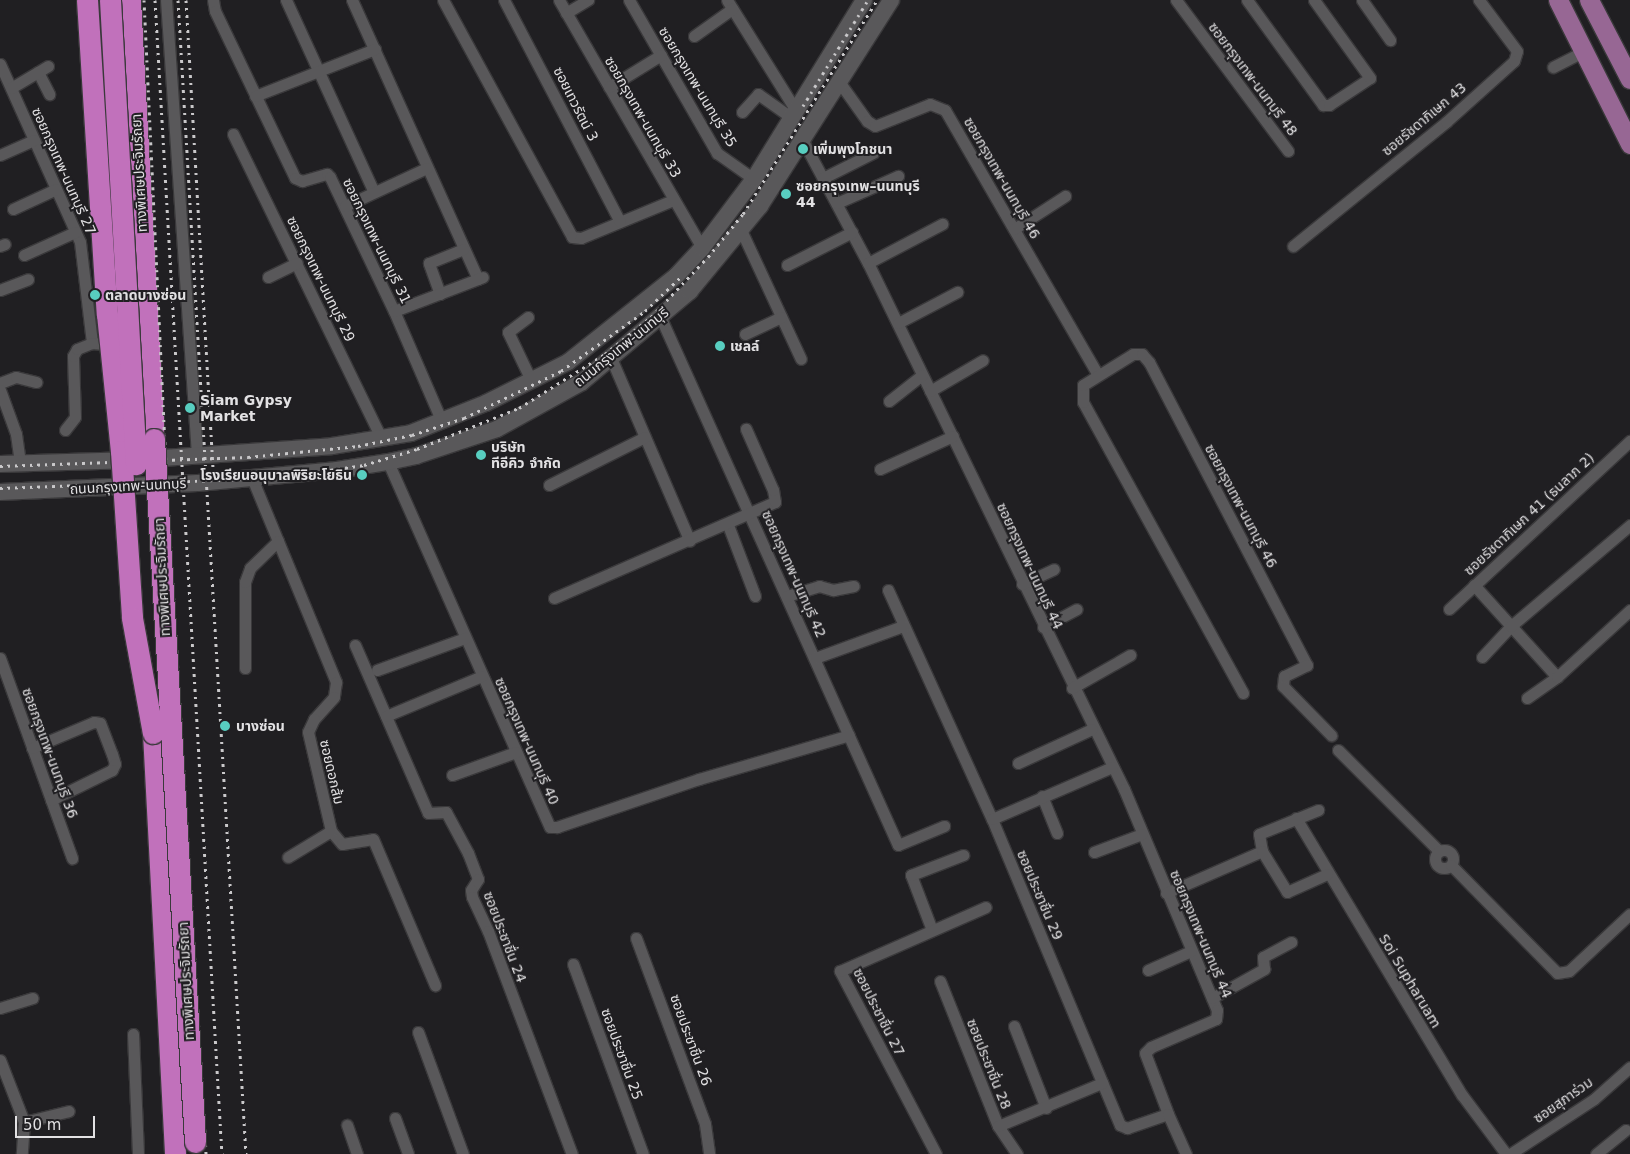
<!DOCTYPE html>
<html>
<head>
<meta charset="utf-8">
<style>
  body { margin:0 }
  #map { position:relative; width:1630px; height:1154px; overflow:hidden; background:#201f22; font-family:"DejaVu Sans","Noto Sans Thai",sans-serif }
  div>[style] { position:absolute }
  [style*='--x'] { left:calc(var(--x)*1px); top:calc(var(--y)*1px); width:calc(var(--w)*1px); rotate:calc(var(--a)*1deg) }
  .roads { filter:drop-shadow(1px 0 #3a393b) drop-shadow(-1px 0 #3a393b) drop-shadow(0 1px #3a393b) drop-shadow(0 -1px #3a393b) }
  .minor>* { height:11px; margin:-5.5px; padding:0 5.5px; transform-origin:5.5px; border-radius:5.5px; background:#59585a }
  .minor>.ring { margin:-5.5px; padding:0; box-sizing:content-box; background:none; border:11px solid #59585a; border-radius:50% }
  .secondary>* { height:16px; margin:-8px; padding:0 8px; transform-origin:8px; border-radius:8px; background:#59585a }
  .primary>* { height:19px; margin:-9.5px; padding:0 9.5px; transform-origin:9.5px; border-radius:9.5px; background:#976794 }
  .motorway>* { height:21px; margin:-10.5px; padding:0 10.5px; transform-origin:10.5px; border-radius:10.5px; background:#c171bb }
  .rail>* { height:3px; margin-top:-1.5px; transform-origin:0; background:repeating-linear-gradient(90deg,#c9c8ca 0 2.5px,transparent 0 7.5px) }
  .bridges { filter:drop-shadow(1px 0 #3a393b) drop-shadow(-1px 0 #3a393b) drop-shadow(0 1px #3a393b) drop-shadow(0 -1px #3a393b) }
  .motorway-bridge>* { height:21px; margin:-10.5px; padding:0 10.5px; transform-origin:10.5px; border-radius:10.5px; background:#c171bb }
  .dots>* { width:14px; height:14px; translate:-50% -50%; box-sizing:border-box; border:2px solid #201f22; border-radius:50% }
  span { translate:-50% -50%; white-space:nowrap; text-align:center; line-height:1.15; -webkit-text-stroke:4px #201f22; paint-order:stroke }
  .street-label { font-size:14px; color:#e2e1e3 }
  .poi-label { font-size:14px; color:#e2e1e3; font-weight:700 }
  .left { translate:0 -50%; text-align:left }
  .right { translate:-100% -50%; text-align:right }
  .scale { position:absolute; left:15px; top:1116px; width:80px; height:22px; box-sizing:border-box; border:2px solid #e2e1e3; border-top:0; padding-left:6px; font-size:15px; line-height:18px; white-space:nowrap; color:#e2e1e3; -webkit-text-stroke:4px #201f22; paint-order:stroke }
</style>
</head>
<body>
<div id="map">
  <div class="roads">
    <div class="minor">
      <div style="--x:166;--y:0;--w:457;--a:86.1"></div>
      <div style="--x:213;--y:0;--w:11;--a:80"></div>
      <div style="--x:215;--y:11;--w:185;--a:64.4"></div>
      <div style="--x:295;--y:178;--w:8;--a:23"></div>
      <div style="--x:302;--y:181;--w:26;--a:-16"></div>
      <div style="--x:327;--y:174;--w:4;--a:45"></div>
      <div style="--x:330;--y:177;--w:148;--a:64.5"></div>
      <div style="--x:394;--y:311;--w:121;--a:66.6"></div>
      <div style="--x:286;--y:0;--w:211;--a:65.4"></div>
      <div style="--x:352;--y:0;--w:306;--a:65.7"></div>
      <div style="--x:443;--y:0;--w:270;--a:61.4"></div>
      <div style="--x:572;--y:237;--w:9;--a:6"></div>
      <div style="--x:581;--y:238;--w:100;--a:-22.4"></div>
      <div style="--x:504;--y:0;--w:250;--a:62.4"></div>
      <div style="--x:559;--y:0;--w:286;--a:60"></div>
      <div style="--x:629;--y:0;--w:177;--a:60.1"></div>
      <div style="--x:717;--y:153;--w:45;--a:35.1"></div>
      <div style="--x:727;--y:0;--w:131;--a:58.1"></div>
      <div style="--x:1176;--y:0;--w:188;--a:53.4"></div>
      <div style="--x:1247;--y:0;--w:130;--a:54.1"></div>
      <div style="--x:1323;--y:105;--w:6;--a:0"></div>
      <div style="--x:1329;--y:105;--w:49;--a:-33.4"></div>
      <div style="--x:1370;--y:78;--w:96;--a:-125.7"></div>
      <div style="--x:1362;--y:0;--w:49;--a:55"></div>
      <div style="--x:566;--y:13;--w:26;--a:-31"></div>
      <div style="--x:694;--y:36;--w:47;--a:-35.4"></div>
      <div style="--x:0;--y:64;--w:195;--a:65.8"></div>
      <div style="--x:80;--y:242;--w:102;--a:83.2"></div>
      <div style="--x:92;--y:343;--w:23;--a:5"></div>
      <div style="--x:1553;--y:67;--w:29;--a:-27"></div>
      <div style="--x:38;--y:72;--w:25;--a:63"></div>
      <div style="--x:840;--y:83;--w:47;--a:54.6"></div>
      <div style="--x:867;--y:121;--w:9;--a:32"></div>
      <div style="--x:875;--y:126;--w:59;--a:-21.8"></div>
      <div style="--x:930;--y:104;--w:16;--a:22"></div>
      <div style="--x:945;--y:110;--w:306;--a:60"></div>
      <div style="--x:609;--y:87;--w:61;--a:-31.6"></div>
      <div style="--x:11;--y:88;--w:43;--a:-30.7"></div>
      <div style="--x:255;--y:96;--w:129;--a:-21.4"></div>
      <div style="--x:742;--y:112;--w:24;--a:-48"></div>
      <div style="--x:758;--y:94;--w:42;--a:35.2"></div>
      <div style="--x:233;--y:134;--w:338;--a:64"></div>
      <div style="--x:803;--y:141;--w:138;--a:62"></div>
      <div style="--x:868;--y:263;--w:585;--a:64.05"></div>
      <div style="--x:1124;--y:789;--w:240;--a:67.2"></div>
      <div style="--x:1217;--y:1010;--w:9;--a:96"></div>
      <div style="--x:1216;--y:1019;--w:71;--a:156.7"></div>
      <div style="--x:1151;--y:1047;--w:8;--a:135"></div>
      <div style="--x:1145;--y:1053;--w:65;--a:69.3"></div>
      <div style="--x:0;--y:155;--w:37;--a:-24"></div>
      <div style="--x:823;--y:178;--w:56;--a:-26.6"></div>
      <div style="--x:837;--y:203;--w:67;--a:-23.9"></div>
      <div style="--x:345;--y:206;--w:90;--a:-24.9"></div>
      <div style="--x:13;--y:209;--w:47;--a:-24.9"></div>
      <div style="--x:1014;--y:229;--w:61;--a:-32.9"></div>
      <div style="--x:741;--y:230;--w:142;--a:65.1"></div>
      <div style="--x:0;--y:246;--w:5;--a:-22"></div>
      <div style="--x:1293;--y:246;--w:197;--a:-39"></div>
      <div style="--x:1446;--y:122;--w:91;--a:-41.9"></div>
      <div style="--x:1514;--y:61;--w:10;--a:-73"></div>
      <div style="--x:1517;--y:51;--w:64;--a:-126.7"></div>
      <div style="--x:24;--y:255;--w:56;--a:-24.3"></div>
      <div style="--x:868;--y:263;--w:84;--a:-27.8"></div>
      <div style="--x:787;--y:265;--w:73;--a:-26.9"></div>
      <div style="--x:268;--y:277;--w:32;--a:-26"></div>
      <div style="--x:0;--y:290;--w:30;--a:-21"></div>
      <div style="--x:440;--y:294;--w:33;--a:-110"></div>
      <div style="--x:429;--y:263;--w:37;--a:-22"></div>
      <div style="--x:394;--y:311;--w:95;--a:-20.9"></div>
      <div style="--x:660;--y:316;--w:580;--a:65.78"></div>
      <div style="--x:898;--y:845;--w:50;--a:-22.4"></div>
      <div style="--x:528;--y:317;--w:25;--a:143"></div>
      <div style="--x:508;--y:332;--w:53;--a:64.4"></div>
      <div style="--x:898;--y:323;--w:67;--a:-27.7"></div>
      <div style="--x:745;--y:334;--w:40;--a:-25"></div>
      <div style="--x:611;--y:358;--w:199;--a:66.7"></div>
      <div style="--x:0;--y:383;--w:17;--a:-21"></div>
      <div style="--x:16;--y:377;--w:21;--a:14"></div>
      <div style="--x:0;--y:390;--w:47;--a:70"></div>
      <div style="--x:16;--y:434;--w:29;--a:82"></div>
      <div style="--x:930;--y:391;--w:61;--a:-30.3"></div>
      <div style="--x:889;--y:401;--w:42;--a:-38.2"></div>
      <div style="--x:65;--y:430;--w:16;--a:-52"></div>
      <div style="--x:75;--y:417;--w:61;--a:-91.9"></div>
      <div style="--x:73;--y:356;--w:8;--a:-60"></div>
      <div style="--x:77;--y:349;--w:16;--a:-22"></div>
      <div style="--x:388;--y:462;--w:399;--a:66.1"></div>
      <div style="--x:550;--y:827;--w:7;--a:0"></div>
      <div style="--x:557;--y:827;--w:150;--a:-18.7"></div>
      <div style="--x:699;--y:779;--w:156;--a:-16.3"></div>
      <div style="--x:880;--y:469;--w:80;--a:-24.3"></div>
      <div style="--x:252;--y:478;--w:221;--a:67.6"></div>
      <div style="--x:336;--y:682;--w:15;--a:98"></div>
      <div style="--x:334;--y:697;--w:30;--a:132"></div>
      <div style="--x:314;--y:719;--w:14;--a:115"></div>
      <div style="--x:308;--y:732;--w:102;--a:76.9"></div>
      <div style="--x:331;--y:831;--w:17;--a:50"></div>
      <div style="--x:342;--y:844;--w:31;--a:-9"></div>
      <div style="--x:373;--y:839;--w:159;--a:67"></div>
      <div style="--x:549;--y:485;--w:107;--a:-26.6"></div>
      <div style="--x:728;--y:525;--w:76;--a:69.2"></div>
      <div style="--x:1022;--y:584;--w:35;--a:-25"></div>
      <div style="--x:1474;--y:585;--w:124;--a:47.9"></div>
      <div style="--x:888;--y:590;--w:252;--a:65.6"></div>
      <div style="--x:992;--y:819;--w:332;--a:67.3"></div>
      <div style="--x:1120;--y:1125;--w:8;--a:23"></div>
      <div style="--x:1127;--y:1128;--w:43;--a:-18.9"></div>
      <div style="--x:1168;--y:1114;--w:44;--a:65.8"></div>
      <div style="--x:787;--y:596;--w:34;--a:-17"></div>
      <div style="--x:819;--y:586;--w:15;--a:16"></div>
      <div style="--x:833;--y:590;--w:21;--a:-11"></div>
      <div style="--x:554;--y:598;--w:241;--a:-23.5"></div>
      <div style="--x:775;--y:502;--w:12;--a:-99"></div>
      <div style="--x:773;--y:490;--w:67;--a:-113.9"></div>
      <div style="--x:1449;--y:609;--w:247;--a:-42.9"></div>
      <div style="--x:1043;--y:627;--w:38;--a:-28"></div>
      <div style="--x:355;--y:645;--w:183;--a:66.5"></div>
      <div style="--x:428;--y:813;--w:18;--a:-3"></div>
      <div style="--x:446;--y:812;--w:47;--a:61.8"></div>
      <div style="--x:468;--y:853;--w:28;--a:69"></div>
      <div style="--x:478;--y:879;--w:13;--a:122"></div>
      <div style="--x:471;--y:890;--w:7;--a:82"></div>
      <div style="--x:472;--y:897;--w:38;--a:65"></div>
      <div style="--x:488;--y:931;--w:238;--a:69.4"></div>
      <div style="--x:1482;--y:657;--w:42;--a:-46.9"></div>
      <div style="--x:1511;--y:626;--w:156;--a:-40.3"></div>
      <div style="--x:0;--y:658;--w:213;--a:70.2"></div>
      <div style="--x:815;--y:658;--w:94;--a:-20"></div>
      <div style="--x:245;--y:668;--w:86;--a:-90"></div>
      <div style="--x:245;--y:582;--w:15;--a:-70"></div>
      <div style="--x:250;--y:568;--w:39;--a:-44"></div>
      <div style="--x:377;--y:670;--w:94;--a:-20"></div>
      <div style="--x:1072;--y:688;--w:67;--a:-29.6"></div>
      <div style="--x:1243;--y:693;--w:332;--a:-118.8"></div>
      <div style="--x:1083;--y:402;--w:17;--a:-90"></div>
      <div style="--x:1083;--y:385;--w:59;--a:-31.8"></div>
      <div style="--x:1133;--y:354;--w:9;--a:0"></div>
      <div style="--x:1142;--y:354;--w:11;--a:49"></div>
      <div style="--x:1149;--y:362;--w:342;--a:62.5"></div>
      <div style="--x:1307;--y:665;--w:25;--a:154"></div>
      <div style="--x:1284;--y:676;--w:10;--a:96"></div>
      <div style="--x:1283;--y:686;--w:69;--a:45.6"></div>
      <div style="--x:1527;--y:698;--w:37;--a:-35"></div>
      <div style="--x:1557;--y:677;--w:99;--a:-42.5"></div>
      <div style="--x:386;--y:716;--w:104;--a:-22.6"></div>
      <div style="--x:32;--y:748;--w:67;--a:-22.8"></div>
      <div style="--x:94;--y:722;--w:6;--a:9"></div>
      <div style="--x:100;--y:723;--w:33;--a:69"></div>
      <div style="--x:112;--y:754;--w:10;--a:73"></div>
      <div style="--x:115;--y:764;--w:7;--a:117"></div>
      <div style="--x:112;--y:770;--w:68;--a:153.8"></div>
      <div style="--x:1338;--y:750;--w:143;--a:45"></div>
      <div style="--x:1018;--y:763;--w:81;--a:-24.7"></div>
      <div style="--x:452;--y:775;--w:68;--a:-19.8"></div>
      <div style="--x:1042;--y:796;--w:40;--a:68"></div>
      <div style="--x:1296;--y:818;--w:323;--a:59.1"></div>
      <div style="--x:1462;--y:1095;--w:74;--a:53.3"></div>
      <div style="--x:992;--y:819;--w:131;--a:-23.4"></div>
      <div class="ring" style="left:1435px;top:850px;width:7px;height:7px"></div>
      <div style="--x:1262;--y:851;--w:17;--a:-100"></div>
      <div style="--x:1259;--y:834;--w:64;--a:-22.1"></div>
      <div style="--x:1094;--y:852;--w:51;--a:-20.6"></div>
      <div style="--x:288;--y:857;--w:50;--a:-31.2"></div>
      <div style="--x:1451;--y:865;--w:151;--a:45.5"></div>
      <div style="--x:1557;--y:973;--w:12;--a:-9"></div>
      <div style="--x:1569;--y:971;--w:83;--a:-43.1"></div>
      <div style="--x:1166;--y:893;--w:105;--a:-23.6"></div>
      <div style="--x:1262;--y:851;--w:48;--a:58.6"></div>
      <div style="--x:1287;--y:892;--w:44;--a:-24.2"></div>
      <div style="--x:932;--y:930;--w:59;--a:-110.9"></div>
      <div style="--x:911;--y:875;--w:56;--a:-21"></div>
      <div style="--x:636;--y:938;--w:198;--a:69.6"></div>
      <div style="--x:705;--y:1124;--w:30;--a:82"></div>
      <div style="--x:573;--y:964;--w:202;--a:69.8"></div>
      <div style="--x:1148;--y:970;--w:47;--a:-23.8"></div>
      <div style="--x:940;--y:981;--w:156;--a:68.2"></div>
      <div style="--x:998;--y:1126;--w:34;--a:56"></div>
      <div style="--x:1212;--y:998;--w:60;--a:-29.1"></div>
      <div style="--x:1264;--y:969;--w:12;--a:-95"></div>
      <div style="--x:1263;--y:957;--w:32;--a:-28"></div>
      <div style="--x:0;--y:1008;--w:34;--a:-17"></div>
      <div style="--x:1014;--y:1026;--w:88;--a:68.7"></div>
      <div style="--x:418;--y:1032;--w:130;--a:69.8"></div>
      <div style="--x:133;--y:1034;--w:120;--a:87.6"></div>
      <div style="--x:0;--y:1060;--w:66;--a:68.8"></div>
      <div style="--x:24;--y:1122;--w:32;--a:94"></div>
      <div style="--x:395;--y:1118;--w:38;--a:70"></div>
      <div style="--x:24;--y:1122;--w:46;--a:-13.7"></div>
      <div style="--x:347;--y:1125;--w:31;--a:71"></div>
      <div style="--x:998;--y:1126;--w:113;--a:-22.5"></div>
      <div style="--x:936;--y:1154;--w:207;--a:-117.7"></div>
      <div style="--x:840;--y:971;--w:159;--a:-23.7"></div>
      <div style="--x:1510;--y:1154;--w:100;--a:-33.2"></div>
      <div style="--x:1594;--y:1099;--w:48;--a:-41.6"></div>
      <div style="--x:1596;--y:1154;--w:38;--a:-39"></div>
    </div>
    <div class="secondary">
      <div style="--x:0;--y:464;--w:134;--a:-1.7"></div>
      <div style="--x:134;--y:460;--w:198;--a:-4"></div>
      <div style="--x:332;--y:446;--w:80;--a:-9.3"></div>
      <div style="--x:411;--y:433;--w:81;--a:-21.8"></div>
      <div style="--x:486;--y:403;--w:92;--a:-26.6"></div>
      <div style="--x:568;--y:362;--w:138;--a:-38.5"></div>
      <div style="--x:676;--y:276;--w:38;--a:-47"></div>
      <div style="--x:702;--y:248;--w:86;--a:-53"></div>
      <div style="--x:754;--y:179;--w:210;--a:-58.4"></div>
      <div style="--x:0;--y:492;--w:198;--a:-2.6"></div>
      <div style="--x:198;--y:483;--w:140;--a:-5.3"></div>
      <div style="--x:337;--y:470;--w:52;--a:-8.9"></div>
      <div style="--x:388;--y:462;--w:29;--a:-12"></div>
      <div style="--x:416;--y:456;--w:85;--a:-18.4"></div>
      <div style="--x:497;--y:429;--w:97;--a:-28.9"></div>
      <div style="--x:582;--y:382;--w:141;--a:-40.1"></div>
      <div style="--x:690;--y:291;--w:110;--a:-50.5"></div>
      <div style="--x:760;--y:206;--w:244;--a:-57.5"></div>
    </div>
    <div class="primary">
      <div style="--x:1558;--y:0;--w:161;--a:63.4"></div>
      <div style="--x:1589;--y:0;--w:89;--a:62.6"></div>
    </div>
    <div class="motorway">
      <div style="--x:130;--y:0;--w:440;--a:86.9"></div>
      <div style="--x:153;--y:733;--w:422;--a:87"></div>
    </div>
  </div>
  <div class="rail">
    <div style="--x:144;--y:0;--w:486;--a:87.3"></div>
    <div style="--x:167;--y:485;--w:670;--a:86.66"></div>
    <div style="--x:155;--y:0;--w:1156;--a:86.68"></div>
    <div style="--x:178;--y:0;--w:1156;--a:86.63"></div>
    <div style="--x:186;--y:0;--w:481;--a:86.7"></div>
    <div style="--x:803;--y:106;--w:124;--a:-58.5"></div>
    <div style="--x:0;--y:466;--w:248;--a:-2.1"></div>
    <div style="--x:248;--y:457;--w:111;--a:-5.7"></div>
    <div style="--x:358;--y:446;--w:55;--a:-11.5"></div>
    <div style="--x:412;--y:435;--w:55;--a:-18.1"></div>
    <div style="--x:464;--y:418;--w:108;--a:-25.9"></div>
    <div style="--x:561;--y:371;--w:103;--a:-35.5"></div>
    <div style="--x:645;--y:311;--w:52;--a:-43.5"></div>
    <div style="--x:0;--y:488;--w:249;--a:-2.1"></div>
    <div style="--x:249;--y:479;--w:59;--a:-5.8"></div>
    <div style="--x:308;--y:473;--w:57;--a:-8.1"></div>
    <div style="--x:364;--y:465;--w:55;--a:-16.8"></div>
    <div style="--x:417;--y:449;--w:110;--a:-21.9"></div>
    <div style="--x:519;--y:408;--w:102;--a:-32.1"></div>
    <div style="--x:605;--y:354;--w:59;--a:-38.8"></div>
    <div style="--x:651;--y:317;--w:83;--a:-46.5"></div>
    <div style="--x:708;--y:257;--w:55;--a:-50.9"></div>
    <div style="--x:743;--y:214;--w:252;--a:-57.9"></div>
  </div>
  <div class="bridges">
    <div class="motorway-bridge">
      <div style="--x:87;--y:0;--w:315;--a:86.4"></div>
      <div style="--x:107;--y:314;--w:138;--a:84.2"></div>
      <div style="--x:121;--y:451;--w:167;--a:86.2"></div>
      <div style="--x:132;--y:618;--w:117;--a:79.7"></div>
      <div style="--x:110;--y:0;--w:465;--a:86.8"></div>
      <div style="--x:154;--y:439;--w:704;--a:86.66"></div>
    </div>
  </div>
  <div class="dots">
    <div style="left:803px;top:149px;background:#58cec0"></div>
    <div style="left:786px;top:194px;background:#58cec0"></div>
    <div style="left:95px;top:295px;background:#58cec0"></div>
    <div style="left:720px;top:346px;background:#58cec0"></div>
    <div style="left:190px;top:408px;background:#58cec0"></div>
    <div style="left:481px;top:455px;background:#58cec0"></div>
    <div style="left:362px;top:475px;background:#58cec0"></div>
    <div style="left:225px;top:726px;background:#58cec0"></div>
  </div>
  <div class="street-label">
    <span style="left:1253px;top:79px;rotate:53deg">ซอยกรุงเทพ-นนทบุรี 48</span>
    <span style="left:698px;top:87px;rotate:59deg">ซอยกรุงเทพ-นนทบุรี 35</span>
    <span style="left:576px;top:104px;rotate:63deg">ซอยเทวรัตน์ 3</span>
    <span style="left:643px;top:117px;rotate:60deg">ซอยกรุงเทพ-นนทบุรี 33</span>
    <span style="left:1424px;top:119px;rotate:-40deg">ซอยรัชดาภิเษก 43</span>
    <span style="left:64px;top:171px;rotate:66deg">ซอยกรุงเทพ-นนทบุรี 27</span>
    <span style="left:139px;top:173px;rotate:-93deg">ทางพิเศษประจิมรัถยา</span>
    <span style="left:1002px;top:178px;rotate:60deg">ซอยกรุงเทพ-นนทบุรี 46</span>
    <span style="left:377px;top:241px;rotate:64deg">ซอยกรุงเทพ-นนทบุรี 31</span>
    <span style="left:321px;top:279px;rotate:64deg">ซอยกรุงเทพ-นนทบุรี 29</span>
    <span style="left:621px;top:347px;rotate:-39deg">ถนนกรุงเทพ-นนทบุรี</span>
    <span style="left:128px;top:486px;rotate:-3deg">ถนนกรุงเทพ-นนทบุรี</span>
    <span style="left:1241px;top:506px;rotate:62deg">ซอยกรุงเทพ-นนทบุรี 46</span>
    <span style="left:1529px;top:514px;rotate:-43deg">ซอยรัชดาภิเษก 41 (ธนลาภ 2)</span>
    <span style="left:1030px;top:566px;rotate:65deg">ซอยกรุงเทพ-นนทบุรี 44</span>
    <span style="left:794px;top:574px;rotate:66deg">ซอยกรุงเทพ-นนทบุรี 42</span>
    <span style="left:162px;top:577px;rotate:-93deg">ทางพิเศษประจิมรัถยา</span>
    <span style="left:527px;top:741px;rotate:66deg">ซอยกรุงเทพ-นนทบุรี 40</span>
    <span style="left:50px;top:753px;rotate:70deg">ซอยกรุงเทพ-นนทบุรี 36</span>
    <span style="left:332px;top:772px;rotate:77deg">ซอยดอกส้ม</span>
    <span style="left:1040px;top:895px;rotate:67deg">ซอยประชาชื่น 29</span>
    <span style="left:1201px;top:934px;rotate:67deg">ซอยกรุงเทพ-นนทบุรี 44</span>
    <span style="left:505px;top:937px;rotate:69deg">ซอยประชาชื่น 24</span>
    <span style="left:186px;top:981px;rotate:-93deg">ทางพิเศษประจิมรัถยา</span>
    <span style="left:1410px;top:981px;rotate:59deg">Soi Supharuam</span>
    <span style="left:879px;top:1012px;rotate:63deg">ซอยประชาชื่น 27</span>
    <span style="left:691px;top:1040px;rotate:70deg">ซอยประชาชื่น 26</span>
    <span style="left:622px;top:1054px;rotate:70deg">ซอยประชาชื่น 25</span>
    <span style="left:989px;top:1064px;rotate:68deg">ซอยประชาชื่น 28</span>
    <span style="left:1563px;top:1100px;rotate:-35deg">ซอยสุภาร่วม</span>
  </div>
  <div class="poi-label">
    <span class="left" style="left:813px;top:149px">เพิ่มพุงโภชนา</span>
    <span class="left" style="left:796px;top:194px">ซอยกรุงเทพ–นนทบุรี<br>44</span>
    <span class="left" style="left:105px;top:295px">ตลาดบางซ่อน</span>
    <span class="left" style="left:730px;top:346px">เชลล์</span>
    <span class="left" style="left:200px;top:408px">Siam Gypsy<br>Market</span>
    <span class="left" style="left:491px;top:455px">บริษัท<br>ทีอีคิว จำกัด</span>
    <span class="right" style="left:352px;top:475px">โรงเรียนอนุบาลพิริยะโยธิน</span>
    <span class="left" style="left:236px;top:726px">บางซ่อน</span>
  </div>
  <div class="scale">50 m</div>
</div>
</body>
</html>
